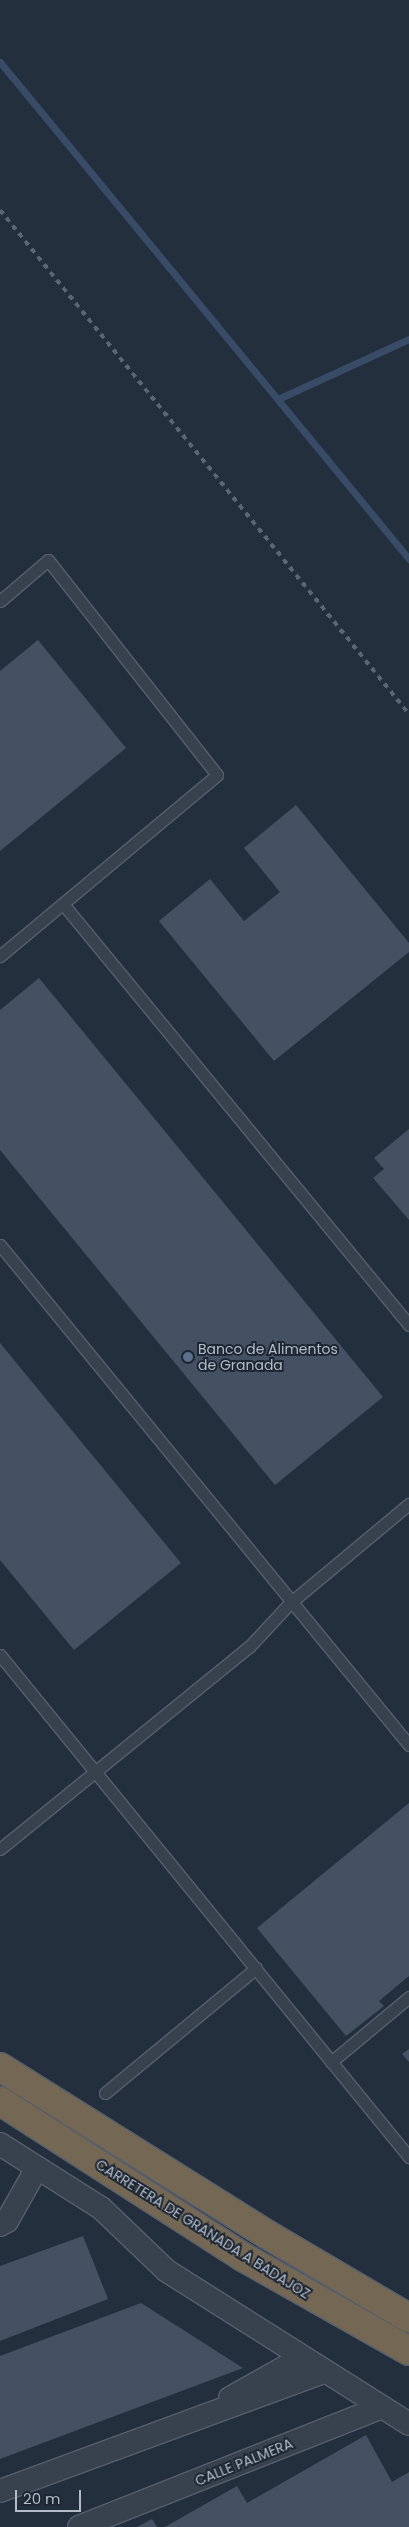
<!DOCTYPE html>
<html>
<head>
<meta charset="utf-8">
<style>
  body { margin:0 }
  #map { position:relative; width:409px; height:2527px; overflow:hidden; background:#242f3e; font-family:Poppins,sans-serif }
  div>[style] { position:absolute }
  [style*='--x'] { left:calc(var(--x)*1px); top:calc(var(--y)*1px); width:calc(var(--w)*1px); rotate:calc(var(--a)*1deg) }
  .stream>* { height:7px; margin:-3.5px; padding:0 3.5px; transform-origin:3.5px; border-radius:3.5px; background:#394c67 }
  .building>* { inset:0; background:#455162 }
  .roads { filter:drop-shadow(1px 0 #565f6c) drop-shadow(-1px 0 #565f6c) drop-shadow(0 1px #565f6c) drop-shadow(0 -1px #565f6c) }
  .lane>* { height:11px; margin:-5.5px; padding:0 5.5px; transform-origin:5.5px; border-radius:5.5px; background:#38414e }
  .street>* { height:22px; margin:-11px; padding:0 11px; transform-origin:11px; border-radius:11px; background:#38414e }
  .highway>* { height:28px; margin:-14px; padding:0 14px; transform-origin:14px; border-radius:14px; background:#746855 }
  .rail>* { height:4px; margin-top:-2px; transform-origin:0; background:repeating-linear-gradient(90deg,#5a6575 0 5px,transparent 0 10px) }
  .dots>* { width:14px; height:14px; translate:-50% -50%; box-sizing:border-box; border:2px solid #1d2633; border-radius:50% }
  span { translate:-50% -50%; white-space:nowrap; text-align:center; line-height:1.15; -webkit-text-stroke:4px #1d2633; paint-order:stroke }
  .poi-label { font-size:14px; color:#b4bcc9 }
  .left { translate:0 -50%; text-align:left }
  .street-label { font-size:14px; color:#b4bcc9 }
  .scale { position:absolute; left:15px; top:2490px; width:66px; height:22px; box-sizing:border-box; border:2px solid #b4bcc9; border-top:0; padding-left:6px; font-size:15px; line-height:18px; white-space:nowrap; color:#b4bcc9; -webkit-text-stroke:4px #1d2633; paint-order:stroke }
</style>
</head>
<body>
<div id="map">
  <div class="stream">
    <div style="--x:0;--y:62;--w:644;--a:50.55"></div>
    <div style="--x:278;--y:399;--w:144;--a:-24.6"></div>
  </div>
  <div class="building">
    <div style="clip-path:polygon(38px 640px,126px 748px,0 851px,0 671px)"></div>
    <div style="clip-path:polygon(296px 805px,409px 943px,409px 952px,274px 1061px,159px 921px,210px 879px,244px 921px,280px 892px,244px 848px)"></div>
    <div style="clip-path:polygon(39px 978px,383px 1397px,275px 1485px,0 1150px,0 1010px)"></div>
    <div style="clip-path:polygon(409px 1129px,409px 1220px,373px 1178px,384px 1169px,374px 1158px)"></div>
    <div style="clip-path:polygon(0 1343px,181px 1563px,74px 1650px,0 1560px)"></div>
    <div style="clip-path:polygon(409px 1803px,409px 1976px,379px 2001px,384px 2006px,346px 2036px,257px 1928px)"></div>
    <div style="clip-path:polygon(409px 2049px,409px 2062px,402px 2054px)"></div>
    <div style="clip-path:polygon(83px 2236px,108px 2299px,0 2341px,0 2266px)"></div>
    <div style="clip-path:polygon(141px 2303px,243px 2368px,0 2459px,0 2356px)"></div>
    <div style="clip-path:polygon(366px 2435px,392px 2482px,409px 2472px,409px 2527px,165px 2527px,237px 2486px,247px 2503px)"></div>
    <div style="clip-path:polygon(152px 2519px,157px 2527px,137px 2527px)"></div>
  </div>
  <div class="roads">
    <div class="lane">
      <div style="--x:0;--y:601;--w:63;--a:-40.5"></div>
      <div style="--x:48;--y:560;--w:273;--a:51.8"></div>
      <div style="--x:217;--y:775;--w:283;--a:140.2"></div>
      <div style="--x:63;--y:904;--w:545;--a:50.58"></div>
      <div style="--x:0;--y:1245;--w:646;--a:50.72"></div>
      <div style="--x:0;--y:1655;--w:648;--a:50.83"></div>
      <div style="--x:0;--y:1849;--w:321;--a:-39.1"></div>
      <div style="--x:249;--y:1647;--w:60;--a:-47"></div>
      <div style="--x:290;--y:1603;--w:155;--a:-39.8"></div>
      <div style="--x:331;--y:2062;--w:102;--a:-39.8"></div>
      <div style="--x:105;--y:2093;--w:196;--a:-39.6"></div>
    </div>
    <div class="street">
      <div style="--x:0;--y:2144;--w:120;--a:32.4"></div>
      <div style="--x:101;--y:2208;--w:91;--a:43.7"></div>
      <div style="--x:167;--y:2271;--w:286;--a:32.3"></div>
      <div style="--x:0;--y:2225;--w:8;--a:-30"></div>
      <div style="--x:7;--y:2221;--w:61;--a:-60.5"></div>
      <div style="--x:230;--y:2398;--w:81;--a:-29.4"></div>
      <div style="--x:0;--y:2491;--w:345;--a:-20.2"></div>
      <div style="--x:79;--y:2527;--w:326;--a:-21.6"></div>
    </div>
    <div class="highway">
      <div style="--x:0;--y:2067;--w:316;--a:32.1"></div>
      <div style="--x:268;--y:2235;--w:164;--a:30.5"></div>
      <div style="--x:0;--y:2101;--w:289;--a:32.7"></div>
      <div style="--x:243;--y:2257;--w:191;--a:29.5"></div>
    </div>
  </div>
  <div class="rail">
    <div style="--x:0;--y:210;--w:649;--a:50.94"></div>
  </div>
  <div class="dots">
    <div style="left:188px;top:1357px;background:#5c6f8a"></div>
  </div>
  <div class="poi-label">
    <span class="left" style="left:198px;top:1357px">Banco de Alimentos<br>de Granada</span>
  </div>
  <div class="street-label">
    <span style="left:203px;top:2229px;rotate:32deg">CARRETERA DE GRANADA A BADAJOZ</span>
    <span style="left:244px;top:2462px;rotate:-22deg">CALLE PALMERA</span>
  </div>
  <div class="scale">20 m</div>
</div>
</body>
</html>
